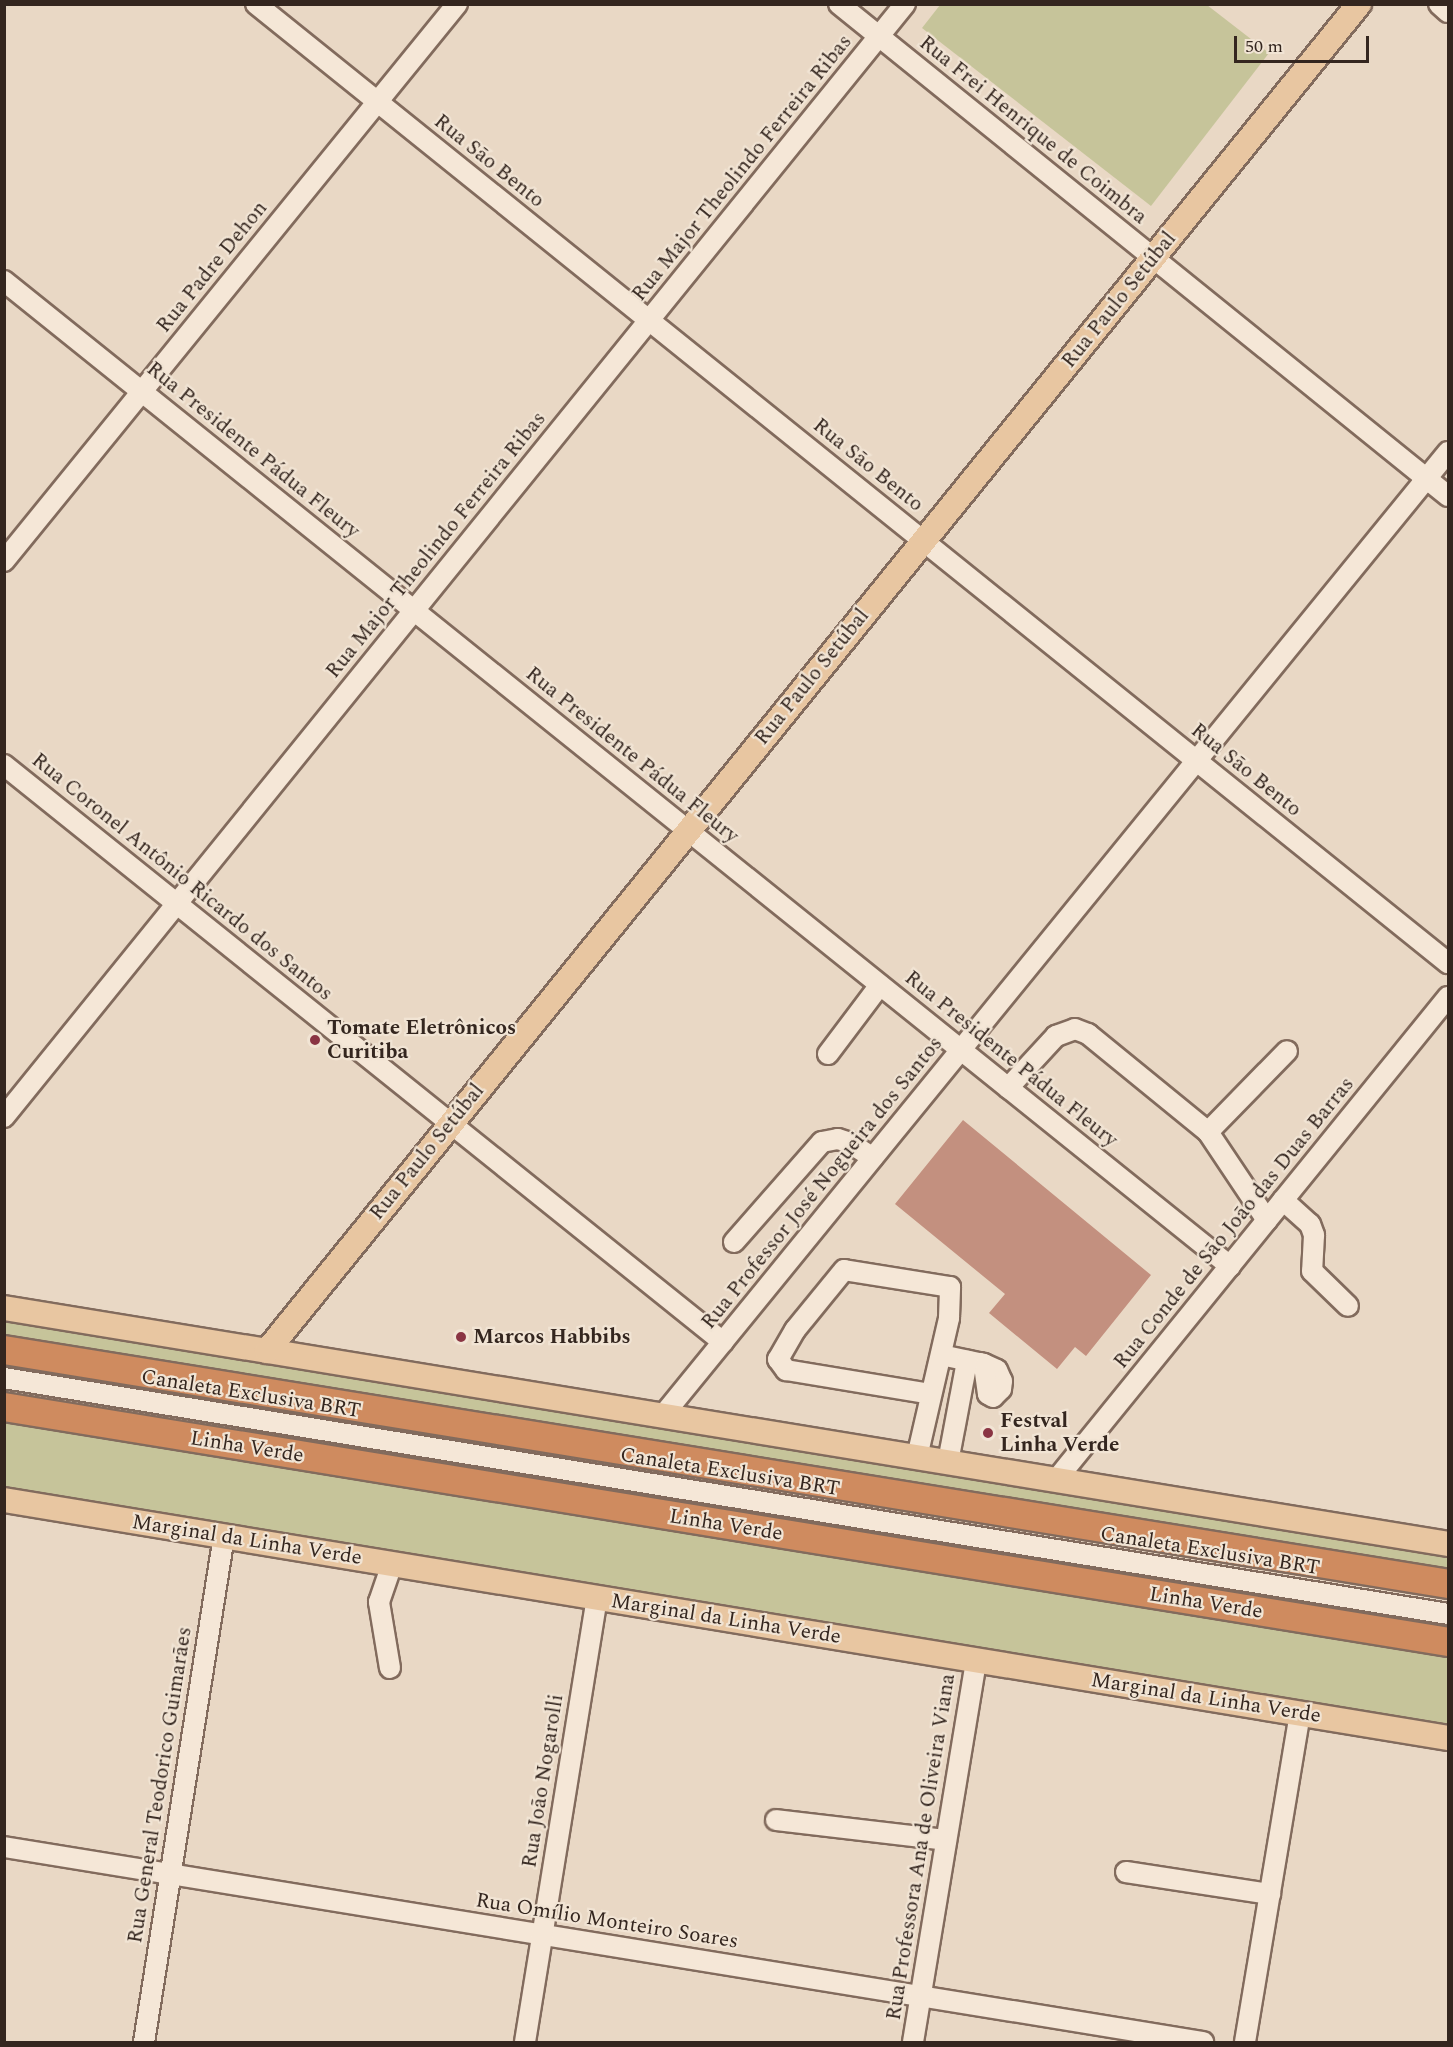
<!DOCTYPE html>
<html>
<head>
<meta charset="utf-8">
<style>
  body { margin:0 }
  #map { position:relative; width:1453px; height:2047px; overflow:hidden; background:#e9d8c5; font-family:Spectral,serif }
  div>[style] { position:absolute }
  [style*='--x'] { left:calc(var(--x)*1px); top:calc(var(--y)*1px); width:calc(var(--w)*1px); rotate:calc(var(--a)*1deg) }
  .green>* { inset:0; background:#c6c49a }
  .building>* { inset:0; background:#c3907f }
  .roads { filter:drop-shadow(2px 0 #826b5d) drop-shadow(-2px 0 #826b5d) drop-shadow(0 2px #826b5d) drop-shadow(0 -2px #826b5d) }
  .minor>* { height:20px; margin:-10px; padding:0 10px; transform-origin:10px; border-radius:10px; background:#f5e7d7 }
  .major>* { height:24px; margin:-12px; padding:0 12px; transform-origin:12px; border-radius:12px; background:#e8c6a1 }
  .highway>* { height:28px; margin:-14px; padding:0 14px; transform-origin:14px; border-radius:14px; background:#cf8b5f }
  .dots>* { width:16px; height:16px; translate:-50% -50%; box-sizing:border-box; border:3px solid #f1e4d4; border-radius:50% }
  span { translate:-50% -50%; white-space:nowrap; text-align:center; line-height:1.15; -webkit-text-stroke:4.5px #f1e4d4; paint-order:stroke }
  .street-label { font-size:21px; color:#34261f }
  .poi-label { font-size:21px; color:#34261f; font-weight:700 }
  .left { translate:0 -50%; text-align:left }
  .frame { position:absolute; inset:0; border:6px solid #34261f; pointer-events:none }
  .scale { position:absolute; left:1234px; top:36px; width:135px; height:27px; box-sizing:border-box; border:3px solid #34261f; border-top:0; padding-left:8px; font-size:18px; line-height:21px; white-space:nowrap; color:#34261f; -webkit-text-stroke:4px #f1e4d4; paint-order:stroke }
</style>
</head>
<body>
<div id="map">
  <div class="green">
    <div style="clip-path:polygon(940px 5px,1207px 5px,1269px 53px,1151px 206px,922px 28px)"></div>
    <div style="clip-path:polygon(4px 1317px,1448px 1552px,1448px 1570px,5px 1334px)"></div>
    <div style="clip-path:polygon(4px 1421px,1448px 1657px,1448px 1727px,5px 1496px)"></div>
  </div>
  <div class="building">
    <div style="clip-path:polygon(963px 1120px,1151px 1275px,1086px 1356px,1075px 1347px,1057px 1369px,989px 1313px,1005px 1294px,895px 1204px)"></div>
  </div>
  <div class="roads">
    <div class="minor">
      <div style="--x:256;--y:4;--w:1530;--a:38.82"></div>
      <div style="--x:839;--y:4;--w:783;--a:38.93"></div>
      <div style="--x:1439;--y:4;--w:12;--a:42"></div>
      <div style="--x:4;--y:281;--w:1573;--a:38.78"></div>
      <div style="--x:4;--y:561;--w:718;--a:-50.88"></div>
      <div style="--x:4;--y:765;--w:922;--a:38.75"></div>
      <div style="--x:828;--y:1054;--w:86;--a:-53"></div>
      <div style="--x:1008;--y:1088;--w:71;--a:-47.3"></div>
      <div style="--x:1056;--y:1036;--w:20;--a:-20"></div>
      <div style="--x:1075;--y:1029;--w:14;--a:21"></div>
      <div style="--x:1088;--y:1034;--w:155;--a:39.2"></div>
      <div style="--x:1208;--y:1132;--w:106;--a:56.2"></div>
      <div style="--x:4;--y:1117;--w:1432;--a:-51.01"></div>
      <div style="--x:1208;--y:1132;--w:113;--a:-45.7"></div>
      <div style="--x:1283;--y:1200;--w:36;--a:42"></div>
      <div style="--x:1310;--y:1224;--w:12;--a:70"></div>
      <div style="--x:1314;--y:1235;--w:36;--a:93"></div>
      <div style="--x:1312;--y:1271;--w:50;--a:44.2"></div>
      <div style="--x:734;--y:1242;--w:133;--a:-48.7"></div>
      <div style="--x:822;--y:1142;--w:16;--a:-11"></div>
      <div style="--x:838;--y:1139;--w:13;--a:18"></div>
      <div style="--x:850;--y:1143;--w:27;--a:33"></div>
      <div style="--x:941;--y:1355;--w:40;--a:12"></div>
      <div style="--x:980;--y:1363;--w:4;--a:14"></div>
      <div style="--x:984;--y:1364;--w:14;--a:25"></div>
      <div style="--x:997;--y:1370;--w:12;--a:66"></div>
      <div style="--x:1002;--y:1381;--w:8;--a:97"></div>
      <div style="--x:1001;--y:1389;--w:11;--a:135"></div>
      <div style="--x:993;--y:1397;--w:6;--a:-149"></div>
      <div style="--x:988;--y:1394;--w:30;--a:-98"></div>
      <div style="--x:4;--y:1378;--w:1463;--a:9.28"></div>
      <div style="--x:664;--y:1414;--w:1241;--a:-50.82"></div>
      <div style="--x:917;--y:1457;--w:143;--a:-77"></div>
      <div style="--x:949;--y:1318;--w:31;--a:-88"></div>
      <div style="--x:950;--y:1287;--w:107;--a:-170.9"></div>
      <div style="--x:844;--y:1270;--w:77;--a:129.2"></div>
      <div style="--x:795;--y:1330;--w:34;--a:120"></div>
      <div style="--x:778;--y:1359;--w:14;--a:54"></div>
      <div style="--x:786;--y:1370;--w:147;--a:9.4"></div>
      <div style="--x:948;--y:1462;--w:103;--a:-79.3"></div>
      <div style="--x:1056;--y:1480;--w:622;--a:-50.94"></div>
      <div style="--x:390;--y:1668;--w:67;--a:-99.5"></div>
      <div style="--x:379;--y:1602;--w:40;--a:-71.1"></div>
      <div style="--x:776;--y:1820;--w:171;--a:6.7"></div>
      <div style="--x:4;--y:1847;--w:1215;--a:9.24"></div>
      <div style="--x:1126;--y:1872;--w:146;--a:8.7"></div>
      <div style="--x:144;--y:2042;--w:512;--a:-81.02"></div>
      <div style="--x:525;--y:2042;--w:451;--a:-80.8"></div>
      <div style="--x:913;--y:2042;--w:387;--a:-80.6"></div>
      <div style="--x:1245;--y:2042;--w:334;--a:-80.5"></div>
    </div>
    <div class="major">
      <div style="--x:4;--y:1308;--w:1463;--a:9.28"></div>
      <div style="--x:267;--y:1351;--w:1734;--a:-50.97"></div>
      <div style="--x:4;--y:1500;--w:1463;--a:9.36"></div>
    </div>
    <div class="highway">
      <div style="--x:4;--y:1350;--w:1463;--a:9.2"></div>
      <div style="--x:4;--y:1407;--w:1463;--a:9.24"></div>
    </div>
  </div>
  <div class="dots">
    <div style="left:315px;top:1040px;background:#8a3443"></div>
    <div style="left:461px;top:1337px;background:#8a3443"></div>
    <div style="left:988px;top:1433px;background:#8a3443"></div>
  </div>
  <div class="street-label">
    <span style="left:1033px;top:130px;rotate:39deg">Rua Frei Henrique de Coimbra</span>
    <span style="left:489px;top:161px;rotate:39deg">Rua São Bento</span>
    <span style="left:742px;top:168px;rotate:-51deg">Rua Major Theolindo Ferreira Ribas</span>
    <span style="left:212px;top:267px;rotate:-51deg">Rua Padre Dehon</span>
    <span style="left:1119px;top:300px;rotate:-51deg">Rua Paulo Setúbal</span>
    <span style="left:253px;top:450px;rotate:39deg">Rua Presidente Pádua Fleury</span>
    <span style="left:868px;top:465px;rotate:39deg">Rua São Bento</span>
    <span style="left:436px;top:545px;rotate:-51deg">Rua Major Theolindo Ferreira Ribas</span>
    <span style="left:812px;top:677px;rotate:-51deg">Rua Paulo Setúbal</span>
    <span style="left:632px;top:755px;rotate:39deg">Rua Presidente Pádua Fleury</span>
    <span style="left:1246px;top:770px;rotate:39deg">Rua São Bento</span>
    <span style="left:182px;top:877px;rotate:39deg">Rua Coronel Antônio Ricardo dos Santos</span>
    <span style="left:1011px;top:1059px;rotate:39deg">Rua Presidente Pádua Fleury</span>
    <span style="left:427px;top:1152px;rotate:-51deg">Rua Paulo Setúbal</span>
    <span style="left:822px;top:1183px;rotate:-51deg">Rua Professor José Nogueira dos Santos</span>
    <span style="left:1234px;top:1223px;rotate:-51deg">Rua Conde de São João das Duas Barras</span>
    <span style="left:251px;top:1394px;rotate:9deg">Canaleta Exclusiva BRT</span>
    <span style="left:247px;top:1447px;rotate:9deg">Linha Verde</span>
    <span style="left:730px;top:1472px;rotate:9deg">Canaleta Exclusiva BRT</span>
    <span style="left:726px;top:1525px;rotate:9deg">Linha Verde</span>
    <span style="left:247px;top:1540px;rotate:9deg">Marginal da Linha Verde</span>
    <span style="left:1210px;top:1551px;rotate:9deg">Canaleta Exclusiva BRT</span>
    <span style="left:1206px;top:1603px;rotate:9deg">Linha Verde</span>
    <span style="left:726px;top:1619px;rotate:9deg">Marginal da Linha Verde</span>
    <span style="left:1206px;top:1698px;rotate:9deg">Marginal da Linha Verde</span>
    <span style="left:543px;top:1781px;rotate:-81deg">Rua João Nogarolli</span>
    <span style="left:160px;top:1785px;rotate:-81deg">Rua General Teodorico Guimarães</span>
    <span style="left:921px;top:1847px;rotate:-81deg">Rua Professora Ana de Oliveira Viana</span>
    <span style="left:607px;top:1921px;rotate:9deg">Rua Omílio Monteiro Soares</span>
  </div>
  <div class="poi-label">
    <span class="left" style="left:327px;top:1040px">Tomate Eletrônicos<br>Curitiba</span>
    <span class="left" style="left:473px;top:1337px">Marcos Habbibs</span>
    <span class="left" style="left:1000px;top:1433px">Festval<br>Linha Verde</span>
  </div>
  <div class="frame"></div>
  <div class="scale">50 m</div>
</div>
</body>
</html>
